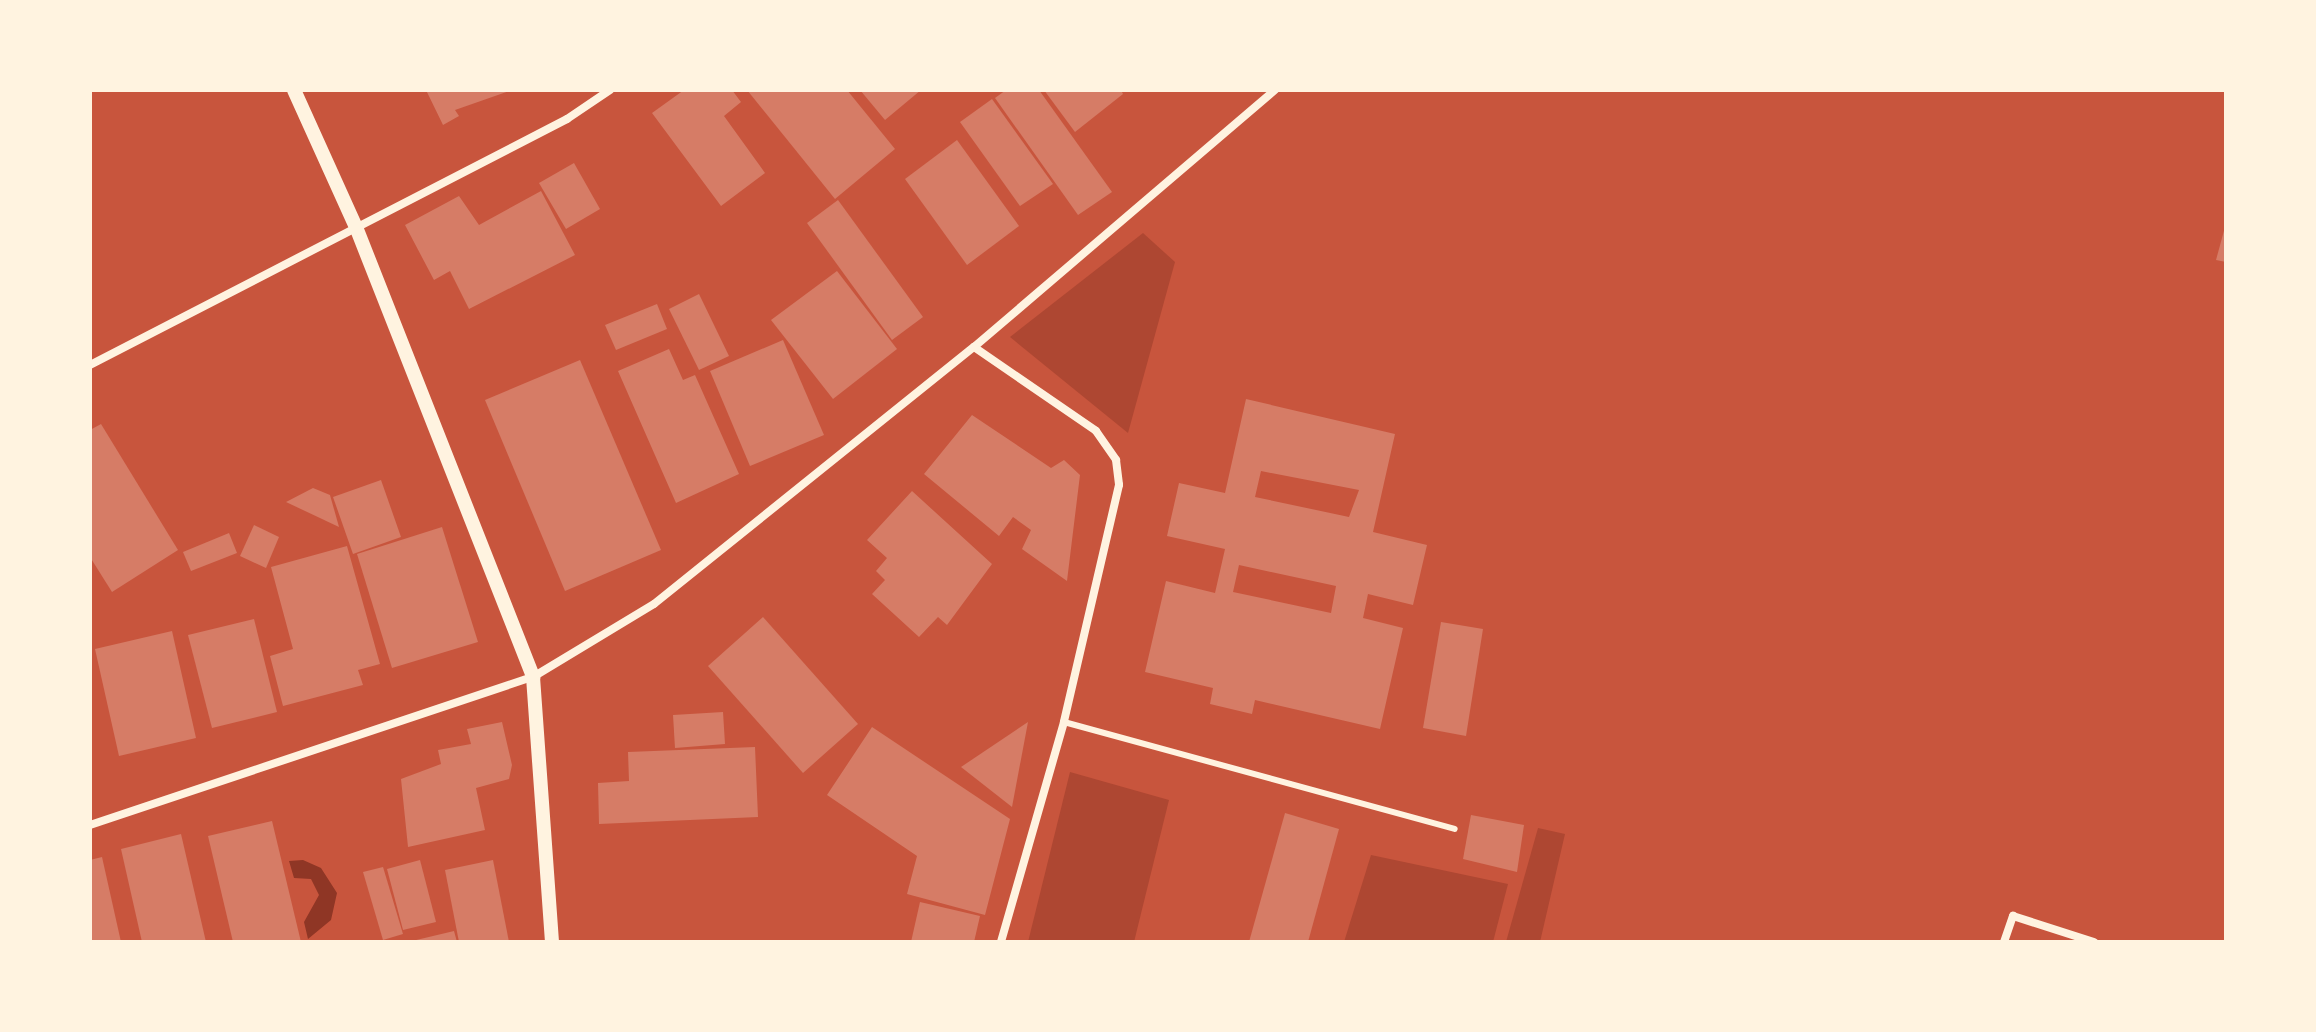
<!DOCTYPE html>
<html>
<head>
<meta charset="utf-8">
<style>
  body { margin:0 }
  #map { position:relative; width:2316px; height:1032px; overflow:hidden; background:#c8553d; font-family:Lato,sans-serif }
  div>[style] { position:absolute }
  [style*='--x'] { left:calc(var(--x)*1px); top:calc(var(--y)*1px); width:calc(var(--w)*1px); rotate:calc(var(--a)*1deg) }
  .green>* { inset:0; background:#ae4732 }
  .water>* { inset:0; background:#8f3625 }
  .building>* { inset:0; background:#d67c66 }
  .service>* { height:6px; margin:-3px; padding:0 3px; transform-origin:3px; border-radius:3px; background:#fff3e0 }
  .minor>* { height:8px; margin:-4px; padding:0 4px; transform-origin:4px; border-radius:4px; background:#fff3e0 }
  .tertiary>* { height:14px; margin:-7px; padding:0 7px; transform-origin:7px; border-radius:7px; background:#fff3e0 }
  span { translate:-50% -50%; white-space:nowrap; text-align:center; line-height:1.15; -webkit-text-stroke:7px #fff3e0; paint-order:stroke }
  .frame { position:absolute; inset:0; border:92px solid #fff3e0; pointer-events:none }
</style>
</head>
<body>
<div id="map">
  <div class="green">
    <div style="clip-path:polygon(1143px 233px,1175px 262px,1128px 433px,1010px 337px)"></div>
    <div style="clip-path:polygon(1070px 772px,1169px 800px,1134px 942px,1028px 942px)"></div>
    <div style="clip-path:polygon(1538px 828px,1565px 834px,1540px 942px,1506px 942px)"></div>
    <div style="clip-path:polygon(1371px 855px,1508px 884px,1493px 942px,1344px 942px)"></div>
  </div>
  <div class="water">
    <div style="clip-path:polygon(303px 860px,321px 868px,337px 893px,331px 920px,308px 939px,304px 922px,319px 895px,311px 879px,294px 878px,289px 861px)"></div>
  </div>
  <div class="building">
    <div style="clip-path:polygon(426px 90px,512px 90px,455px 110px,459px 116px,443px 125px)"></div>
    <div style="clip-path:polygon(684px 90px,732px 90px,741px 102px,724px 116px,765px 173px,721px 206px,652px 113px)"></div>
    <div style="clip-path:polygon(747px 90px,847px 90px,895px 149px,835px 199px)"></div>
    <div style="clip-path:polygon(860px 90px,921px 90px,885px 120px)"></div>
    <div style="clip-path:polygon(1006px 90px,1039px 90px,1112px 192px,1078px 215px,995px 98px)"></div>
    <div style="clip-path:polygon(1044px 90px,1121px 90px,1123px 94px,1075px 132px)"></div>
    <div style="clip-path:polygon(992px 99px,1053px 184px,1020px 206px,960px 122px)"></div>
    <div style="clip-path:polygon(957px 140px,1019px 226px,967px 265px,905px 179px)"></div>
    <div style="clip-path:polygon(574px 163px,600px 209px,566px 229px,539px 183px)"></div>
    <div style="clip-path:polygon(541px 191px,575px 255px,469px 309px,450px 271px,434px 280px,405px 225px,459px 196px,479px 225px)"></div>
    <div style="clip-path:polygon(838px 200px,923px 317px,892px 340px,807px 223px)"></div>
    <div style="clip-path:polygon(2225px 227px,2226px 227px,2226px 262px,2216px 260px)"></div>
    <div style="clip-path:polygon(837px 271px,897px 349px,833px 399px,771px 320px)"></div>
    <div style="clip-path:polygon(699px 294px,729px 356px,699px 370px,669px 309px)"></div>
    <div style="clip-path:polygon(657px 304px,667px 329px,616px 350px,605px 325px)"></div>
    <div style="clip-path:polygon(783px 340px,824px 435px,750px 466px,710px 371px)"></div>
    <div style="clip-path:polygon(669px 349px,683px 380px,695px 375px,739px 474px,676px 503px,618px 371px)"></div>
    <div style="clip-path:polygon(580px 360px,661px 550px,565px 591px,485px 400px)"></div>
    <div style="clip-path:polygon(evenodd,1246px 399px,1395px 434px,1373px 532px,1427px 545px,1413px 605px,1368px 594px,1363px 618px,1403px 628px,1380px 729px,1255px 700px,1252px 714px,1210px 704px,1213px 688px,1145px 672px,1166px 581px,1215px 593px,1225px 549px,1167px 536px,1179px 483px,1225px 493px,1246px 399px,1261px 471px,1359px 490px,1349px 517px,1255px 497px,1261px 471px,1246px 399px,1239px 565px,1336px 586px,1331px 613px,1233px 592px,1239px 565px)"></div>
    <div style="clip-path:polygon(972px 415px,1051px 468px,1064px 460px,1080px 475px,1067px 581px,1022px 549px,1031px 530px,1013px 517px,999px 536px,924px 474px)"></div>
    <div style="clip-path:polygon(101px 424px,178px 550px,112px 592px,90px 557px,90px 430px)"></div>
    <div style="clip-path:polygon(381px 480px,401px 537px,353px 554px,333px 497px)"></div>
    <div style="clip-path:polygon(313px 488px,330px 495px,339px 527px,286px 502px)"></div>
    <div style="clip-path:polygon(912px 491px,992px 564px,947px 625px,938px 617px,919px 637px,872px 594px,885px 580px,876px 571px,887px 558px,867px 540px)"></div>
    <div style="clip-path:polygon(254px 525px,279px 537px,266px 568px,240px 556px)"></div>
    <div style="clip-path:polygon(442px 527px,478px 642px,392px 668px,357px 554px)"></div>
    <div style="clip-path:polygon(229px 533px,237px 553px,191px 571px,183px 552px)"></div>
    <div style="clip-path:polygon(347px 546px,380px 664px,358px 670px,363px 685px,283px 706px,270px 656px,293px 649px,271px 567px)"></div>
    <div style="clip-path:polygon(763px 617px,858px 724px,803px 773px,708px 666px)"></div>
    <div style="clip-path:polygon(254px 619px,277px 712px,212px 728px,188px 635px)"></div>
    <div style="clip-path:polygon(1441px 622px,1483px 629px,1466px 736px,1423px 728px)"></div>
    <div style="clip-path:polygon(172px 631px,196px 738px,119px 756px,95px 649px)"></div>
    <div style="clip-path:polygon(723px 712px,725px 744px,675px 748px,673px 715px)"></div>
    <div style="clip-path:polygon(502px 722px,512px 765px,509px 779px,476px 788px,485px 830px,408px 847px,401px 779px,441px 764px,438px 750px,471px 744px,467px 729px)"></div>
    <div style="clip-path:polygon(1028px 722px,1012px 807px,961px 767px)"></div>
    <div style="clip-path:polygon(872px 727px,1010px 819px,985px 915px,907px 894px,917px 856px,827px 795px)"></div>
    <div style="clip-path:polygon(755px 747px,758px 817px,599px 824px,598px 783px,629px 781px,628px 752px)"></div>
    <div style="clip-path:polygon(1285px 813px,1339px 829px,1308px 942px,1249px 942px)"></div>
    <div style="clip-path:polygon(1471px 815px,1524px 825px,1517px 872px,1463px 859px)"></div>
    <div style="clip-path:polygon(272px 821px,301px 942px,233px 942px,208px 836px)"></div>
    <div style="clip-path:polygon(181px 834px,206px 942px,142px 942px,121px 849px)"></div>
    <div style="clip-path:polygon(102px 857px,121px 942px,90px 942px,90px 860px)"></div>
    <div style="clip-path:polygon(420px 860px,436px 922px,403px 930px,387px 869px)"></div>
    <div style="clip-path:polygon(493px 860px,509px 942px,459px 942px,445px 870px)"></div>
    <div style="clip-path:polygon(383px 867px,403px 934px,383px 940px,363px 872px)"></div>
    <div style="clip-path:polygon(920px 902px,980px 916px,974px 942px,911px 942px)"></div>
    <div style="clip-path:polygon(454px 931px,457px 942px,412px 942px,412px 941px)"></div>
  </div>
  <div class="service">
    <div style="--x:1064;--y:722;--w:405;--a:15.3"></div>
  </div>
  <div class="minor">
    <div style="--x:974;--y:347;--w:148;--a:34.5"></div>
    <div style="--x:1096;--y:431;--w:35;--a:55"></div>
    <div style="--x:1116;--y:460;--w:25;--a:83"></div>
    <div style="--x:1119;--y:485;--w:243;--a:103.1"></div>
    <div style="--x:1064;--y:722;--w:229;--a:106"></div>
    <div style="--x:90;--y:365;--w:537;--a:-27.28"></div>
    <div style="--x:567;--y:119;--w:52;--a:-34"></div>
    <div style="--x:90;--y:825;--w:467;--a:-18.5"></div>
    <div style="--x:533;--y:677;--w:141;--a:-31.1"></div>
    <div style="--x:654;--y:604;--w:410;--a:-38.8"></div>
    <div style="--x:974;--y:347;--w:396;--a:-40.5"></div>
    <div style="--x:2004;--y:942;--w:28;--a:-71"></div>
    <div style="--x:2013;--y:916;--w:85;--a:17.8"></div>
  </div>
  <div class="tertiary">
    <div style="--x:294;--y:90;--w:150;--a:65.7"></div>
    <div style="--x:356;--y:227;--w:484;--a:68.5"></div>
    <div style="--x:533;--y:677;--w:266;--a:85.9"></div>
  </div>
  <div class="frame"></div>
</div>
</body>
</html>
